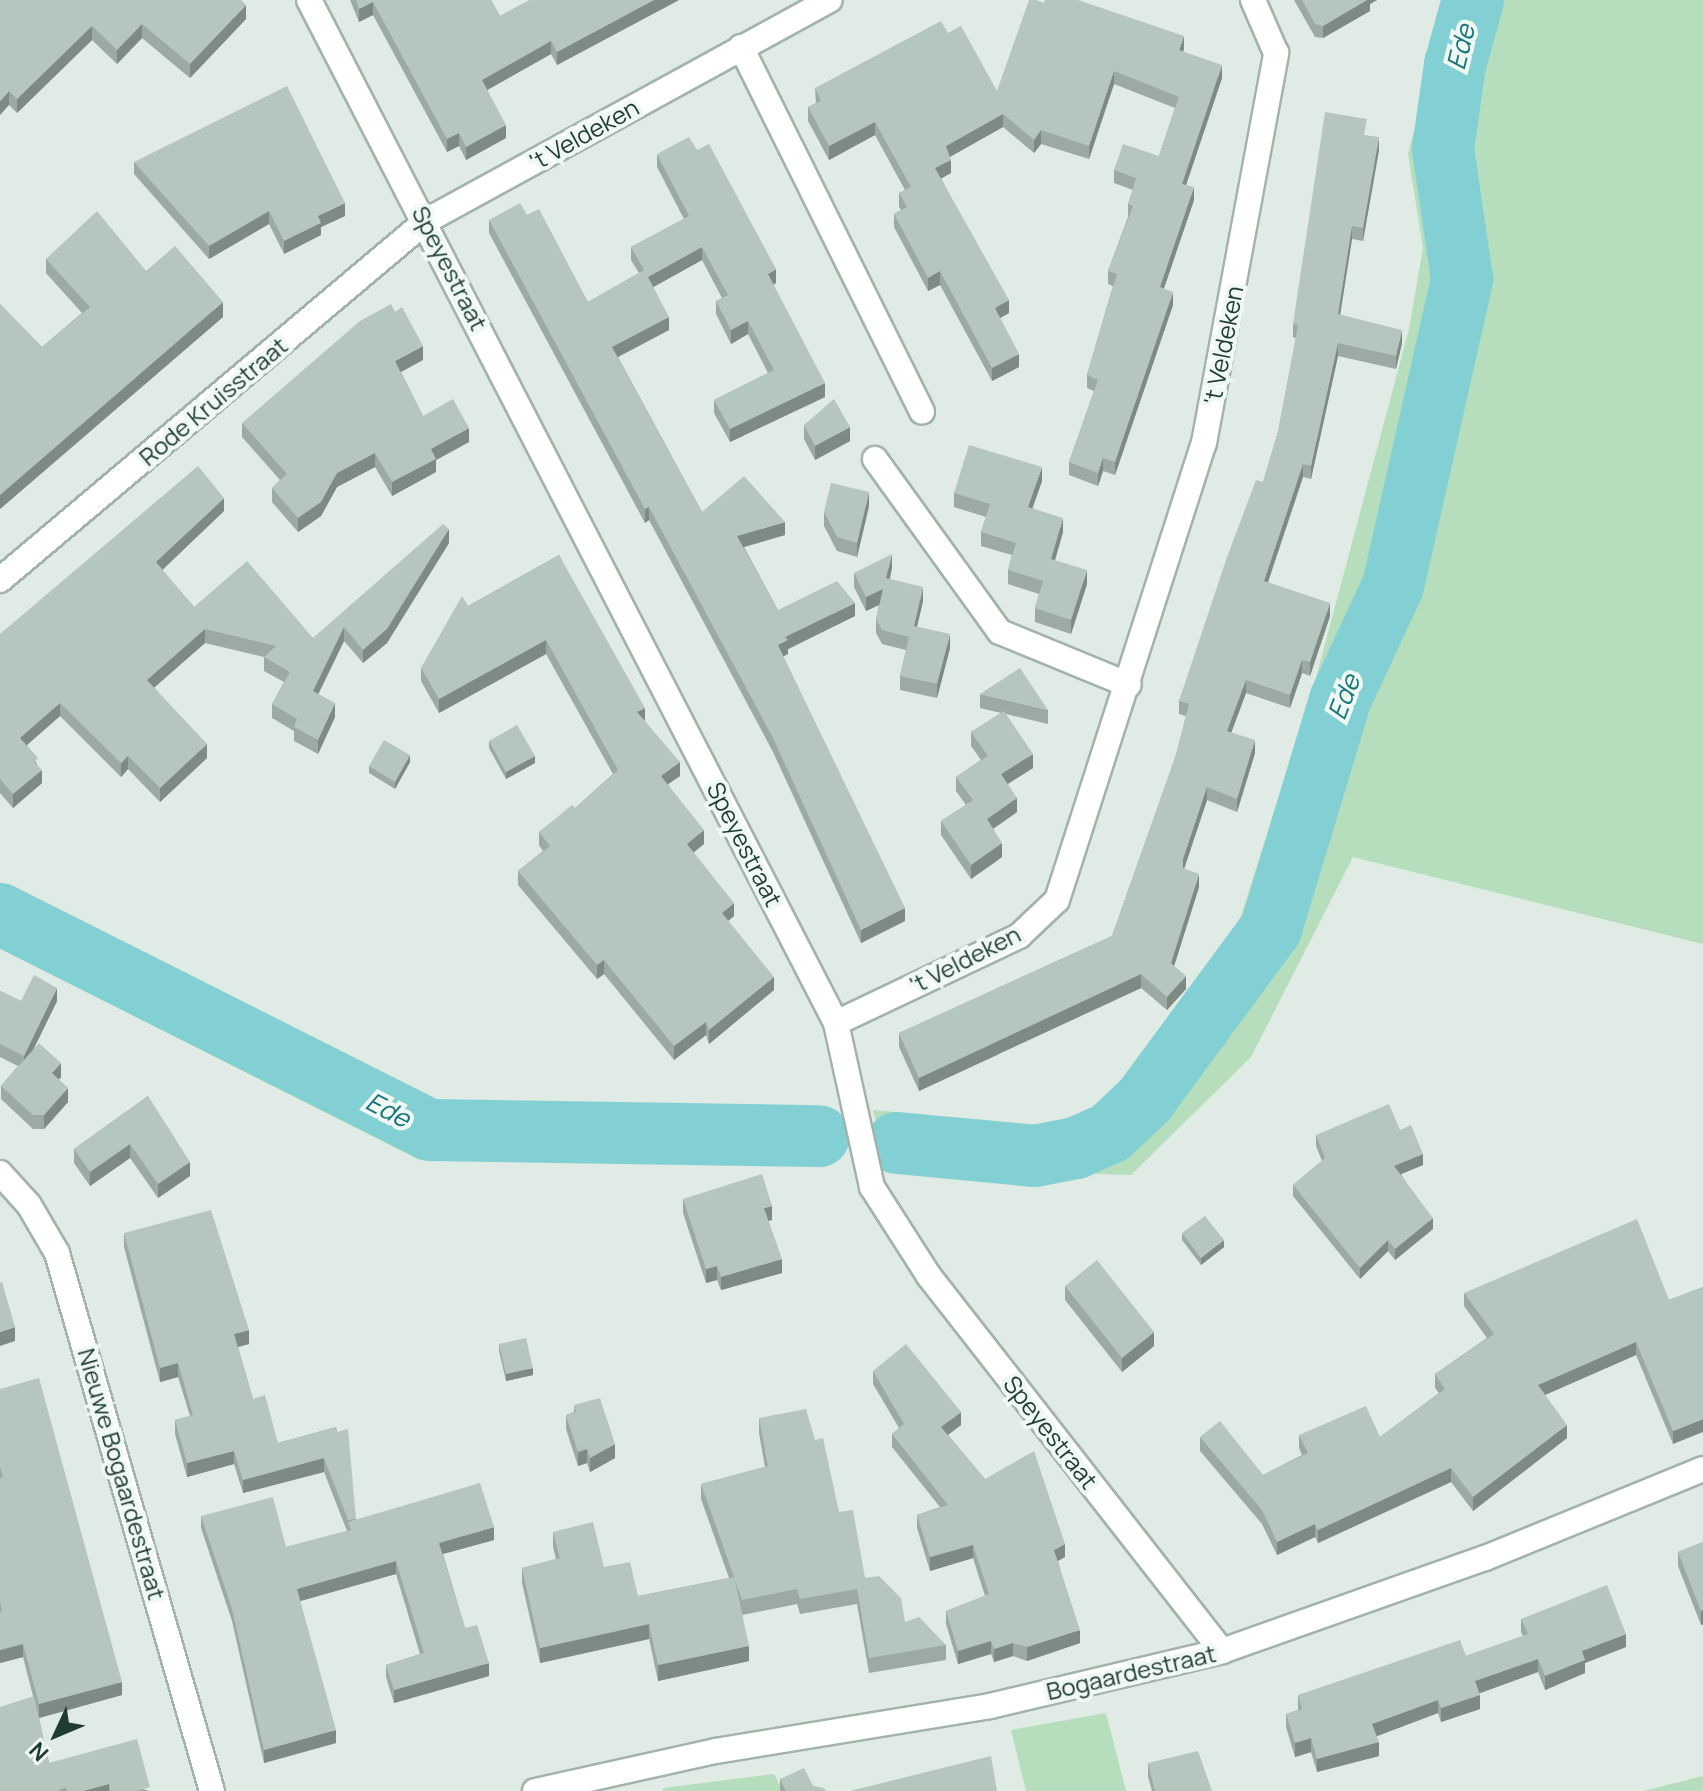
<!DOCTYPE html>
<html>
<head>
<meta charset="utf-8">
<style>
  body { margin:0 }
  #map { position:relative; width:1703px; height:1791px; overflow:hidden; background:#dfebe4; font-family:Manrope,sans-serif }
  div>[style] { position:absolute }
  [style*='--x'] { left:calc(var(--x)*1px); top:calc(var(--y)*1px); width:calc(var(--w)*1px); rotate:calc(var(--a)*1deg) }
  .green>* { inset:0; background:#b6debc }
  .river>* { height:62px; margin:-31px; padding:0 31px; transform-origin:31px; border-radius:31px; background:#83d0d4 }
  .roads { filter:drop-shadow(2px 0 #a2b3ab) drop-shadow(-2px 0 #a2b3ab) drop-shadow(0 2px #a2b3ab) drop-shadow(0 -2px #a2b3ab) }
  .street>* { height:24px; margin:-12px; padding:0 12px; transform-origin:12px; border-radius:12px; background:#fff }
  .secondary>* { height:24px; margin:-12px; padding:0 12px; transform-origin:12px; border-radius:12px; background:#fff }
  .wall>* { inset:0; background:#9baaa3 }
  .shaded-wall>* { inset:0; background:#7e8b84 }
  .building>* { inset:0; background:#b4c6bd }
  span { translate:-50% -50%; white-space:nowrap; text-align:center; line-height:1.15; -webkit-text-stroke:8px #eff8f3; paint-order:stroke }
  .street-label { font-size:24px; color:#1f3c31 }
  .water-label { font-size:26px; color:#16757b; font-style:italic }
  .north { position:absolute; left:16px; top:1695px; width:80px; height:80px; -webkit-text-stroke:6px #eff8f3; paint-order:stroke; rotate:226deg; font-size:22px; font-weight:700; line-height:32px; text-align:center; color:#1f3c31 }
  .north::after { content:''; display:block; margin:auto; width:28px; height:36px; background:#1f3c31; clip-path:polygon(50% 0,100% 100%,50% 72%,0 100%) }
</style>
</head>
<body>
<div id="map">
  <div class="green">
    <div style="clip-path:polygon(1447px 0,1703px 0,1703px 944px,1353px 857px,1251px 1057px,1131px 1175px,888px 1168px,873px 1110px,1086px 1129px,1239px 922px,1313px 689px,1409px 329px,1423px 248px,1408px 154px)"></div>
    <div style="clip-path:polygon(1106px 1713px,1126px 1791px,1026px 1791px,1011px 1730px)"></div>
    <div style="clip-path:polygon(774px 1774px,783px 1791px,663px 1791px,663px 1788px)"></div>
    <div style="clip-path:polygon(1703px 1776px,1703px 1791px,1643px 1791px)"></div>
  </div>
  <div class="river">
    <div style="--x:0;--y:914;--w:480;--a:26.7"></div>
    <div style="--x:429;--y:1130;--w:390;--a:0.9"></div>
    <div style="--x:897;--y:1143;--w:138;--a:5.4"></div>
    <div style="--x:1034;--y:1156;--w:43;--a:-10.8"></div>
    <div style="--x:1076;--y:1148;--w:37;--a:-24"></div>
    <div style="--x:1110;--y:1133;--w:47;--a:-43.3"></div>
    <div style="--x:1144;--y:1101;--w:214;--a:-53.6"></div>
    <div style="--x:1271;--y:929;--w:239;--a:-73.2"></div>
    <div style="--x:1340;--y:700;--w:126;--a:-65.1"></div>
    <div style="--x:1393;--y:586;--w:315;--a:-77.3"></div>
    <div style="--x:1462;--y:279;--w:131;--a:-98.3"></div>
    <div style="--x:1443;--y:149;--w:85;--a:-81.9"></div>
    <div style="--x:1455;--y:65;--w:67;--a:-74.5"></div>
  </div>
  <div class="roads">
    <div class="street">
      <div style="--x:309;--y:0;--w:1151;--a:62.74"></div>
      <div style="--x:836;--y:1023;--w:168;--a:77.6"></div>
      <div style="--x:872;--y:1187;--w:106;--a:57.4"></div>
      <div style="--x:929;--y:1276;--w:476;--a:52"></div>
      <div style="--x:741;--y:47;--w:407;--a:63.6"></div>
      <div style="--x:875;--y:459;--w:213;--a:54.2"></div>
      <div style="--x:1000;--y:632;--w:139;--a:22.3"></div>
      <div style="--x:0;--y:580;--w:557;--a:-40.12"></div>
      <div style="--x:426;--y:221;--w:460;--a:-28.7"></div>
      <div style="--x:836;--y:1023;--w:203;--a:-25.4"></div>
      <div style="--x:1019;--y:936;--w:52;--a:-43.5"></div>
      <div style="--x:1057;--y:900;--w:480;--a:-72.2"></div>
      <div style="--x:1204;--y:443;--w:397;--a:-79.5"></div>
      <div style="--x:1276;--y:53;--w:58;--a:-113.5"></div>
      <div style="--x:0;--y:1173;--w:43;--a:47.8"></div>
      <div style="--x:29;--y:1205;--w:56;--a:59.7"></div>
      <div style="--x:57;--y:1253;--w:560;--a:73.93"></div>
    </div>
    <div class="secondary">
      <div style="--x:535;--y:1791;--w:185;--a:-12.5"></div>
      <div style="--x:716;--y:1751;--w:278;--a:-9.3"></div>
      <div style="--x:990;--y:1706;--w:238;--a:-13.3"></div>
      <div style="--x:1222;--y:1651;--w:279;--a:-19.5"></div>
      <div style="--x:1485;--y:1558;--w:235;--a:-22.2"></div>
    </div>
  </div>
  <div class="wall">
    <div style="clip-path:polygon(0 0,246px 19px,190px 78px,142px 38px,117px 64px,92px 40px,17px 113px,9px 105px)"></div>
    <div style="clip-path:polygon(350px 0,491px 0,500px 16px,530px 0,679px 0,557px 65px,551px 54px,487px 90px,506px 138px,466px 160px,459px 146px,447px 152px,373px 15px,359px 22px)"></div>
    <div style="clip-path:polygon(1294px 0,1377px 0,1370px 4px,1370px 11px,1323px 38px,1315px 37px)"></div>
    <div style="clip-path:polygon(948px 33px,997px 91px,1184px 49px,1183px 51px,1222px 78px,1186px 185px,1194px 200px,1164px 288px,1173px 305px,1115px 475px,1103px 471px,1098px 486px,1069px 475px,1069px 462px,1094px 391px,1087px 388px,1087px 375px,1113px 286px,1108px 284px,1108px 271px,1128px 217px,1128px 204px,1133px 190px,1114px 183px,1114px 170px,1159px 156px,1175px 108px,1114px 84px,1089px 159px,1041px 144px,1034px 153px,1003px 127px,950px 157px,951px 173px,941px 178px,1009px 313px,1000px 318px,1019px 367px,992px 381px,940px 285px,928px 291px,894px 227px,894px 214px,901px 210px,899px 207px,899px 193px,905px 190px,875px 135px,829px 160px,808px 121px,808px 107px,816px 103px,815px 88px)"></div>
    <div style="clip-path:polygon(1366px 135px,1379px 150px,1363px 241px,1352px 239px,1340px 315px,1402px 343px,1396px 369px,1338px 356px,1311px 479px,1303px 477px,1268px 582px,1330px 616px,1310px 676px,1302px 673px,1290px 708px,1246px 693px,1231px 733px,1255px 753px,1237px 812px,1207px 800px,1184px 869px,1199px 887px,1174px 966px,1186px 989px,1167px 1010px,1141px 988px,919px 1091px,899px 1047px,899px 1033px,1112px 936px,1176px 755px,1186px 716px,1179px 714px,1179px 701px,1263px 482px,1278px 432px,1296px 338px,1293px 337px,1293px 324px)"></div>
    <div style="clip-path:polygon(657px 154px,776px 283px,773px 285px,825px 397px,730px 442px,714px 413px,714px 400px,768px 373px,748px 334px,731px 344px,716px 314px,716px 301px,722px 298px,702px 260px,653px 287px,669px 330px,618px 357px,702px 512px,785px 535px,744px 547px,778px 610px,855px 616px,788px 649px,788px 654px,783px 656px,905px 921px,861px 943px,773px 752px,649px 520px,645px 523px,489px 233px,489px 220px,527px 215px,588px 302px,639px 273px,631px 260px,631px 247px,684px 219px,657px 167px)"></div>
    <div style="clip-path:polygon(134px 162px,345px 216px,321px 227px,321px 235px,284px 254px,269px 224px,209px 259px,134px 174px)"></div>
    <div style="clip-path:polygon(46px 259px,146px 271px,223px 317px,0 509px,0 304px,42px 347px,82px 313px,46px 273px)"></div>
    <div style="clip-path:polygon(423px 360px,401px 372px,423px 416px,469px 442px,436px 460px,436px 472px,392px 496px,375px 467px,337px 487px,321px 516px,298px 532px,272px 502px,272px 488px,280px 480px,242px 437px,242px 423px)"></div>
    <div style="clip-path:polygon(804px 425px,850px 441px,815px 460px,804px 439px)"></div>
    <div style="clip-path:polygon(1042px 481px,1032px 509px,1063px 532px,1055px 561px,1087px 584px,1071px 634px,1035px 622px,1035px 608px,1039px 594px,1008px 584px,1008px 570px,1012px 555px,981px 546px,981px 532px,986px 517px,954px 507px,954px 493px)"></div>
    <div style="clip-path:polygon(869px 506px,857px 557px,837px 551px,824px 526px,824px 512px)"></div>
    <div style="clip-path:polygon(224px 511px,162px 570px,194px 607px,313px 638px,449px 543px,387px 643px,363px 663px,344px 641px,318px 694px,335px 717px,318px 754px,294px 741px,294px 731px,272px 718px,272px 704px,284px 682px,264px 671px,264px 657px,205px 643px,154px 687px,207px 758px,160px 802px,128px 769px,121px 777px,60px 716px,27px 745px,38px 766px,42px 783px,13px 808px,0 793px,0 634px)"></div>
    <div style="clip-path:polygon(559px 555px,645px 721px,680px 776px,668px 784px,704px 844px,693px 852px,734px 916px,728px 921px,774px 990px,709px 1044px,706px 1035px,674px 1060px,604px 974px,597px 979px,518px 885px,518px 871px,543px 851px,539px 845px,539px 832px,575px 808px,613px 774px,546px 654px,439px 713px,421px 681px,421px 668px,468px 606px)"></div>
    <div style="clip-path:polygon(892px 568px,890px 579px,923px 601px,917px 626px,950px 648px,937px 698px,900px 690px,900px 676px,906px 650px,882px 644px,876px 633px,876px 619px,879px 605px,866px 611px,854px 587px,854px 573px)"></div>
    <div style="clip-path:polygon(980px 694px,1048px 710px,1048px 724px,1006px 714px,1033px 768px,1008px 784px,1017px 812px,993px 829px,1002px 857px,971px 879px,941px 835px,941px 821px,966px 805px,956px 791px,956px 777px,981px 760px,971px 746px,971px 732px,1001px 713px,980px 708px)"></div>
    <div style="clip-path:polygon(489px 741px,535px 763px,506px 779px,489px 748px)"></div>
    <div style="clip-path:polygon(410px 762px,395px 789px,369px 773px,369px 766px)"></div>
    <div style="clip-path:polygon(0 991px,21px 1001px,57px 1001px,33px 1049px,61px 1077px,59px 1080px,68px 1102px,44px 1129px,33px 1129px,1px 1099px,1px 1086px,18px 1066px,0 1057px)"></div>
    <div style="clip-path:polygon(148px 1096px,190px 1176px,158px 1198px,130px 1158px,90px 1186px,74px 1163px,74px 1149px)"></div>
    <div style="clip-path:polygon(1400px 1130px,1423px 1165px,1401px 1174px,1433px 1229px,1395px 1260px,1388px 1251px,1360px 1279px,1293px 1196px,1293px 1185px,1322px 1161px,1316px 1146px,1316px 1135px)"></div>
    <div style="clip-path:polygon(683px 1199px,772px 1220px,768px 1221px,782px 1273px,721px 1290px,717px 1280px,706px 1283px,683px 1213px)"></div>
    <div style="clip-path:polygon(124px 1233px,249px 1344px,238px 1347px,253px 1399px,278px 1443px,336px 1427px,356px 1520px,494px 1540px,443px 1554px,465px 1628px,489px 1676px,394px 1703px,386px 1677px,386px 1665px,420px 1654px,396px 1574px,300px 1601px,336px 1743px,264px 1763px,232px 1621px,201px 1528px,201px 1516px,286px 1547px,347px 1531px,324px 1472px,243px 1493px,234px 1464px,187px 1477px,175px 1434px,175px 1420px,190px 1416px,178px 1377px,160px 1382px,124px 1247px)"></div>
    <div style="clip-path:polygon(1182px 1233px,1224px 1247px,1201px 1265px,1182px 1240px)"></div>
    <div style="clip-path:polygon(1065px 1286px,1154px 1346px,1122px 1372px,1065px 1300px)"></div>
    <div style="clip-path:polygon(1703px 1287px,1673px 1444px,1636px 1355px,1545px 1395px,1567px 1438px,1473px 1511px,1451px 1482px,1318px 1543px,1315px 1537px,1277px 1555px,1262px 1524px,1200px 1451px,1200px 1437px,1263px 1475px,1302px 1455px,1299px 1448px,1299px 1435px,1380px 1437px,1439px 1393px,1435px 1388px,1435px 1374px,1487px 1338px,1464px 1306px,1464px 1293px,1669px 1300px)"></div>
    <div style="clip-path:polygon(499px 1344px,533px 1375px,506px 1381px,499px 1351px)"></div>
    <div style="clip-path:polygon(873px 1371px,961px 1425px,948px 1435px,985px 1479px,1065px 1557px,1058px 1561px,1080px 1643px,1027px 1661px,1013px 1656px,994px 1662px,991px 1654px,958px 1664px,946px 1624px,946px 1611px,985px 1596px,973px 1558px,930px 1571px,917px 1528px,917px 1515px,940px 1507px,892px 1447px,892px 1434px,899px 1428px,873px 1384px)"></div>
    <div style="clip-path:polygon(0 1389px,122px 1695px,39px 1718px,49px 1763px,150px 1791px,0 1791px,33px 1696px,23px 1657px,0 1663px)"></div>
    <div style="clip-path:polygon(574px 1405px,615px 1458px,590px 1472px,587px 1463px,578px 1466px,566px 1429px,566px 1415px,574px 1412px)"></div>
    <div style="clip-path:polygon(759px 1418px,815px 1440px,839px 1512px,865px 1578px,905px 1622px,946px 1645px,946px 1660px,869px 1673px,857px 1604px,800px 1614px,797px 1604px,742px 1615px,749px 1661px,658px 1681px,649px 1639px,540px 1663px,522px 1583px,522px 1568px,556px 1559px,553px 1547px,553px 1532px,604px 1567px,638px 1596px,729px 1578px,701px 1499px,701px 1484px,765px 1467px,759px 1433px)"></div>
    <div style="clip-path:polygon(1703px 1542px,1703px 1624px,1701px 1625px,1678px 1566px,1678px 1552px)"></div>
    <div style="clip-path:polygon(1521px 1619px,1626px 1647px,1585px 1663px,1585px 1673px,1545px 1690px,1538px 1672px,1479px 1693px,1480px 1709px,1441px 1722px,1438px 1713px,1377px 1736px,1379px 1756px,1317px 1772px,1311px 1752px,1295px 1757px,1286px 1727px,1286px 1714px,1298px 1710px,1298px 1695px,1466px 1656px,1523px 1636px,1521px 1632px)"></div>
    <div style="clip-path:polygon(1148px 1763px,1212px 1791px,1152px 1791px,1148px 1777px)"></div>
    <div style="clip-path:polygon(780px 1779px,813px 1786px,826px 1791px,780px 1791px)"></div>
  </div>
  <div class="shaded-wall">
    <div style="clip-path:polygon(654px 0,679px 0,557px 65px,557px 52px)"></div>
    <div style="clip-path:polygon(1367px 0,1377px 0,1370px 4px,1370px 11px,1323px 38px,1323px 26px)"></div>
    <div style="clip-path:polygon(373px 2px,373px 15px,359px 22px,359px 9px)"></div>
    <div style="clip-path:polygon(246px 5px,246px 19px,190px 78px,190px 64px)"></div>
    <div style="clip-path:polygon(142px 24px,142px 38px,117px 64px,117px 50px)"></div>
    <div style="clip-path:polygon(92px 26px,92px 40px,17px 113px,17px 99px)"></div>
    <div style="clip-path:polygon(1184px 36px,1184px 49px,1179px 63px,1179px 50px)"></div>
    <div style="clip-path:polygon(551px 41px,551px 54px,482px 93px,482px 80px)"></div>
    <div style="clip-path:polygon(1222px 65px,1222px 78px,1182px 197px,1182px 184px)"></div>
    <div style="clip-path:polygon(1114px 71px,1114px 84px,1089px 159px,1089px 146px)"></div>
    <div style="clip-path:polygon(9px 91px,9px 105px,0 115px,0 101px)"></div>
    <div style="clip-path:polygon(1003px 114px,1003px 127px,946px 159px,946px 146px)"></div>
    <div style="clip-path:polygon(875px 122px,875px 135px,829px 160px,829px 146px)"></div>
    <div style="clip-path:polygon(506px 125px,506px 138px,466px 160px,466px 147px)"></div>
    <div style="clip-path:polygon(1041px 130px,1041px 144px,1034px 153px,1034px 140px)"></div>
    <div style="clip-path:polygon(459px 133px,459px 146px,447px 152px,447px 139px)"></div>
    <div style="clip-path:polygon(1379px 137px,1379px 150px,1363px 241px,1363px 228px)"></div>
    <div style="clip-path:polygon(951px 160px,951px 173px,935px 182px,935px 168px)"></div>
    <div style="clip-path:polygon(1194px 187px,1194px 200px,1160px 300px,1160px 287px)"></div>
    <div style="clip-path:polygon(345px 203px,345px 216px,321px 227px,321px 235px,284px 254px,284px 241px,318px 216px)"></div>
    <div style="clip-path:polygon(269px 211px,269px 224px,209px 259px,209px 246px)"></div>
    <div style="clip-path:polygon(1352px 226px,1352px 239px,1338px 328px,1338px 314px)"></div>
    <div style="clip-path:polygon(702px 247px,702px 260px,648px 290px,648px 277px)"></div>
    <div style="clip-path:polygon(776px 269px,776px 283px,768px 288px,768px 274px)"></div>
    <div style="clip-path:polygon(940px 271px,940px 285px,928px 291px,928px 278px)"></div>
    <div style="clip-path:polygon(1173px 292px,1173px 305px,1115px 475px,1115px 462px)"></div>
    <div style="clip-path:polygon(1009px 300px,1009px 313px,995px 321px,995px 308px)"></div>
    <div style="clip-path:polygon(223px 302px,223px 317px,0 509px,0 495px)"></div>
    <div style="clip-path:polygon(669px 317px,669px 330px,612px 360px,612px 347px)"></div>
    <div style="clip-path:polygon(748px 321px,748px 334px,731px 344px,731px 330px)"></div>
    <div style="clip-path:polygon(1402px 330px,1402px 343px,1396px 369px,1396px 356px)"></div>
    <div style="clip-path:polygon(1338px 343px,1338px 356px,1311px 479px,1311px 466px)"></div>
    <div style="clip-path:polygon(423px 346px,423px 360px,395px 375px,395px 361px)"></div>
    <div style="clip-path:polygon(1019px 354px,1019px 367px,992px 381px,992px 368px)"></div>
    <div style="clip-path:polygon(825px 383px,825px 397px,730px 442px,730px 429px)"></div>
    <div style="clip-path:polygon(850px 427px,850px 441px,815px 460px,815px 446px)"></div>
    <div style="clip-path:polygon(469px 428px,469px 442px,436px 460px,436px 472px,392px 496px,392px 482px,431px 449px)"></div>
    <div style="clip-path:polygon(375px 453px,375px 467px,337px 487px,321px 516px,298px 532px,298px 518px,337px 473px)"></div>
    <div style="clip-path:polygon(1103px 458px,1103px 471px,1098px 486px,1098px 473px)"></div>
    <div style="clip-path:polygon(1303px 464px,1303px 477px,1264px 594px,1264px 581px)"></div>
    <div style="clip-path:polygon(1042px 467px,1042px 481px,1028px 521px,1028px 507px)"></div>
    <div style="clip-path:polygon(869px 492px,869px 506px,857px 557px,857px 543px)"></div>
    <div style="clip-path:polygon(224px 498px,224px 511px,156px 576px,156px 562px)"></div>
    <div style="clip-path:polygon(649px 507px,649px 520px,645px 523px,645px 509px)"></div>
    <div style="clip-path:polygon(1063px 518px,1063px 532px,1051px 573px,1051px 559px)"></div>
    <div style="clip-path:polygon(785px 522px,785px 535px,737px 549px,737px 536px)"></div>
    <div style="clip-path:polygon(449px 529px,449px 543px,387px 643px,363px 663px,363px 650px)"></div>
    <div style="clip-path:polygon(892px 554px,892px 568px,886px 592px,886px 578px)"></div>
    <div style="clip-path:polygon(1087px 570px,1087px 584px,1071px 634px,1071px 620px)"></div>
    <div style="clip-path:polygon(923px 587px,923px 601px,914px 640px,914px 626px)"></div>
    <div style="clip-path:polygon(883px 589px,883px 603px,866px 611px,866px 597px)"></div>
    <div style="clip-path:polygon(855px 603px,855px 616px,788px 649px,788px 654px,778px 659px,778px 645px,785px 637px)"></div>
    <div style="clip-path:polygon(1330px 603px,1330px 616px,1310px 676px,1310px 662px)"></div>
    <div style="clip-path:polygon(344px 627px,344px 641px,313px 705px,313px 691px)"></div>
    <div style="clip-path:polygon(205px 629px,205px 643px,147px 694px,147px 680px)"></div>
    <div style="clip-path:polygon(950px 634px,950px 648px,937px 698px,937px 684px)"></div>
    <div style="clip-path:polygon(546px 640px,546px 654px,439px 713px,439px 699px)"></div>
    <div style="clip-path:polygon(1302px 660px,1302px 673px,1290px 708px,1290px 695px)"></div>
    <div style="clip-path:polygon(1246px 680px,1246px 693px,1227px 744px,1227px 731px)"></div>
    <div style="clip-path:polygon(60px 703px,60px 716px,20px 751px,20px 738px)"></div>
    <div style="clip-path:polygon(335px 703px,335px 717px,318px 754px,318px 740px)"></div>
    <div style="clip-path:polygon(645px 708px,645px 721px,637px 712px)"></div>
    <div style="clip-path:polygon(1255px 740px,1255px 753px,1237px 812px,1237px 799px)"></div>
    <div style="clip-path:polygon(207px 744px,207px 758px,160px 802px,160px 788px)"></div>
    <div style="clip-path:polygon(1033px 754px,1033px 768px,1001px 788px,1001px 774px)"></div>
    <div style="clip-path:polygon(410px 755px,410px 762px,395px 789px,395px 782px)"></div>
    <div style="clip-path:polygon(128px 756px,128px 769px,121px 777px,121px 763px)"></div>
    <div style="clip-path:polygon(535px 756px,535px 763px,506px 779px,506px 772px)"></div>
    <div style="clip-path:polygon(680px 762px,680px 776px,661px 789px,661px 776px)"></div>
    <div style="clip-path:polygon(42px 770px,42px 783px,13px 808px,13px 794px)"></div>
    <div style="clip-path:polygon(1207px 787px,1207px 800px,1183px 872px,1183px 859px)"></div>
    <div style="clip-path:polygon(1017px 798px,1017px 812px,987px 833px,987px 819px)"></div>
    <div style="clip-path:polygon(704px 830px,704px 844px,687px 858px,687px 844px)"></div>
    <div style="clip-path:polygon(1002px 843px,1002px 857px,971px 879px,971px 865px)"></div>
    <div style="clip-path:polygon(1199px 874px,1199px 887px,1171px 976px,1171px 963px)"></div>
    <div style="clip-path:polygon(734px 903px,734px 916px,722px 926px,722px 913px)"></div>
    <div style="clip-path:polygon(905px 908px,905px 921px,861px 943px,861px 930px)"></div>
    <div style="clip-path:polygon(604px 960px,604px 974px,597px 979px,597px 965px)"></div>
    <div style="clip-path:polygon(1141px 974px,1141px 988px,919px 1091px,919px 1078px)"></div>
    <div style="clip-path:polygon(1186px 976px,1186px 989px,1167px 1010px,1167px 997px)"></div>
    <div style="clip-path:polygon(774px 977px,774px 990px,709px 1044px,709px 1030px)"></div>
    <div style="clip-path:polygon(57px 988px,57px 1001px,24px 1069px,24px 1056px)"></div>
    <div style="clip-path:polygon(706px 1022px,706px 1035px,674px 1060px,674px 1046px)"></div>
    <div style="clip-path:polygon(61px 1063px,61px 1077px,52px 1087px,52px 1073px)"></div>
    <div style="clip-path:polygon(68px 1088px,68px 1102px,44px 1129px,44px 1115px)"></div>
    <div style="clip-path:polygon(130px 1144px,130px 1158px,90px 1186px,90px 1172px)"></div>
    <div style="clip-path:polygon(1423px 1154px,1423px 1165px,1394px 1177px,1394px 1166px)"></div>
    <div style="clip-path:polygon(190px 1162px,190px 1176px,158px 1198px,158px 1184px)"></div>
    <div style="clip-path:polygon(772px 1206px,772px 1220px,764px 1222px,764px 1208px)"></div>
    <div style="clip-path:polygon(1433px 1218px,1433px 1229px,1395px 1260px,1395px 1249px)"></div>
    <div style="clip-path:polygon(1224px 1240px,1224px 1247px,1201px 1265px,1201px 1258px)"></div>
    <div style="clip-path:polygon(1388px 1240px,1388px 1251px,1360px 1279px,1360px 1268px)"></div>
    <div style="clip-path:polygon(782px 1259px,782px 1273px,721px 1290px,721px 1277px)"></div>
    <div style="clip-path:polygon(717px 1266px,717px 1280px,706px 1283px,706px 1269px)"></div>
    <div style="clip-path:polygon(15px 1327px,15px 1341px,0 1346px,0 1332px)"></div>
    <div style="clip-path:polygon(249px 1330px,249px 1344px,234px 1348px,234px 1334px)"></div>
    <div style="clip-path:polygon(1154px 1332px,1154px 1346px,1122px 1372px,1122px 1358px)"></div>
    <div style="clip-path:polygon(1636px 1342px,1636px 1355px,1538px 1398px,1538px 1385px)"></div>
    <div style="clip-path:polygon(178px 1363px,178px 1377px,160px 1382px,160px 1368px)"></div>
    <div style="clip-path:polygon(533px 1368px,533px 1375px,506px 1381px,506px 1374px)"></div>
    <div style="clip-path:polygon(961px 1412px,961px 1425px,941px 1440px,941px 1427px)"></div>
    <div style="clip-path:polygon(1703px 1419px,1703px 1432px,1673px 1444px,1673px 1431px)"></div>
    <div style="clip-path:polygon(1567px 1425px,1567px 1438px,1473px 1511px,1473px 1497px)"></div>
    <div style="clip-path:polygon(615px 1444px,615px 1458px,590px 1472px,590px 1458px)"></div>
    <div style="clip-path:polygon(587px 1449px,587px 1463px,578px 1466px,578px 1452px)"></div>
    <div style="clip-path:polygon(234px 1451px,234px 1464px,187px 1477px,187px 1463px)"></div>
    <div style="clip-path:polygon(324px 1458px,324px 1472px,243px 1493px,243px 1480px)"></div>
    <div style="clip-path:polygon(1451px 1468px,1451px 1482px,1318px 1543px,1318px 1530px)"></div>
    <div style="clip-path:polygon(1315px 1524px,1315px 1537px,1277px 1555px,1277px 1542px)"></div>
    <div style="clip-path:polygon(494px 1527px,494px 1540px,439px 1555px,439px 1543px)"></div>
    <div style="clip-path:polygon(1065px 1544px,1065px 1557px,1054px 1563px,1054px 1550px)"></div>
    <div style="clip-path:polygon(973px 1545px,973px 1558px,930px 1571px,930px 1557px)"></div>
    <div style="clip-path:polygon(396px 1561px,396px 1574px,297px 1602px,297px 1589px)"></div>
    <div style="clip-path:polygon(1703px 1610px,1703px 1624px,1701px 1625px,1701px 1611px)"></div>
    <div style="clip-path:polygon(649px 1624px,649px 1639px,540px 1663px,540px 1648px)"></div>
    <div style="clip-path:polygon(1080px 1630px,1080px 1643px,1027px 1661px,1027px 1647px)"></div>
    <div style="clip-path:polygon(1626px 1634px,1626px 1647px,1585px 1663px,1585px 1673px,1545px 1690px,1545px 1676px,1582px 1651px)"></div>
    <div style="clip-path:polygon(991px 1641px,991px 1654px,958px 1664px,958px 1651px)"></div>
    <div style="clip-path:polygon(1013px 1643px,1013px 1656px,994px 1662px,994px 1649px)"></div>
    <div style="clip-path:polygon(23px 1644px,23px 1657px,0 1663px,0 1650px)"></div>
    <div style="clip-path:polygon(749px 1646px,749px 1661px,658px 1681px,658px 1665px)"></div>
    <div style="clip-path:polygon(1538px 1659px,1538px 1672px,1475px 1695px,1475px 1681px)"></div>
    <div style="clip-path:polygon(489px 1663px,489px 1676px,394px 1703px,394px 1690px)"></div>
    <div style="clip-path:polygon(122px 1682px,122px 1695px,39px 1718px,39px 1704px)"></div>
    <div style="clip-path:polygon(1480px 1695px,1480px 1709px,1441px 1722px,1441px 1708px)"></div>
    <div style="clip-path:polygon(1438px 1700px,1438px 1713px,1372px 1738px,1372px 1724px)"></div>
    <div style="clip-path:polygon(336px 1730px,336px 1743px,264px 1763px,264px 1750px)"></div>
    <div style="clip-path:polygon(1311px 1738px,1311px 1752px,1295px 1757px,1295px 1743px)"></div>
    <div style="clip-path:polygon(1379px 1742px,1379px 1756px,1317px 1772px,1317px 1759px)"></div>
    <div style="clip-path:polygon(109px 1784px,109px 1791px,83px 1791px)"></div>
  </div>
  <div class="building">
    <div style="clip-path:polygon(0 0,241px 0,246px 5px,190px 64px,142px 24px,117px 50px,92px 26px,17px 99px,9px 91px,0 101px)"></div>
    <div style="clip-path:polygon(356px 0,491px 0,500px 16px,530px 0,654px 0,557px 52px,551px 41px,482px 80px,506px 125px,466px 147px,459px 133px,447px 139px,373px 2px,359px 9px)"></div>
    <div style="clip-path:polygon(1029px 0,1036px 0,1044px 3px,1045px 0,1078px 0,1184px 36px,1179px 50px,1222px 65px,1182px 184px,1194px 187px,1160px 287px,1173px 292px,1115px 462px,1103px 458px,1098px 473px,1069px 462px,1098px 380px,1087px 375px,1117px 274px,1108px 271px,1133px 206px,1128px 204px,1136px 178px,1114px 170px,1123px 144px,1159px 156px,1179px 97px,1114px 71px,1089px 146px,1041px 130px,1034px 140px,1003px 114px,946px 146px,951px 160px,935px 168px,1009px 300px,995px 308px,1019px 354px,992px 368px,940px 271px,928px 278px,894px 214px,907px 207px,899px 193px,911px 187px,875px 122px,829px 146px,808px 107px,821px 101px,815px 88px,941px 21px,948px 33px,961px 26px,997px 91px)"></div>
    <div style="clip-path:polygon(1302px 0,1367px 0,1323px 26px,1315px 24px)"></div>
    <div style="clip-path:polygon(287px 86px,345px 203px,318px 216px,321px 223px,284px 241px,269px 211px,209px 246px,134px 162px)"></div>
    <div style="clip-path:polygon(1325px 112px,1367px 119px,1364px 135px,1379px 137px,1363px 228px,1352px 226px,1338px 314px,1402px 330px,1396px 356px,1338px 343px,1311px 466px,1303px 464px,1264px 581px,1330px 603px,1310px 662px,1302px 660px,1290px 695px,1246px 680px,1227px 731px,1255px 740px,1237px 799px,1207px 787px,1183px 859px,1183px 868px,1199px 874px,1171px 963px,1186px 976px,1167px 997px,1141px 974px,919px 1078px,899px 1033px,1112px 936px,1176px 755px,1189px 704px,1179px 701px,1227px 557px,1256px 480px,1263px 482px,1278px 432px,1298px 325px,1293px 324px)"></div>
    <div style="clip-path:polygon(689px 137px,697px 150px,709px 144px,776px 269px,768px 274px,825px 383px,730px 429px,714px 400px,774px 370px,748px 321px,731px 330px,716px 301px,728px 295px,702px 247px,648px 277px,669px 317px,612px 347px,702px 512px,744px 476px,785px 522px,737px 536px,778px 610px,837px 581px,855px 603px,785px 637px,788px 640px,778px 645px,905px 908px,861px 930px,773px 738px,649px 507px,645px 509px,489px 220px,520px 203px,527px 215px,539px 209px,588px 302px,644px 270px,631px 247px,689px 216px,657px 154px)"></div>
    <div style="clip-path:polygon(97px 211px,146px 271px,175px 246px,223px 302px,0 495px,0 304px,42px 347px,90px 307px,46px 259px)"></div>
    <div style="clip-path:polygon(391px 304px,395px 312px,402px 307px,423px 346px,395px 361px,423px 416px,453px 399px,469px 428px,431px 449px,436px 459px,392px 482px,375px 453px,337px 473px,321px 502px,298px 518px,272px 488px,287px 474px,242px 423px,360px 321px)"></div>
    <div style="clip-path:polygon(834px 399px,850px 427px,815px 446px,804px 425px)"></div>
    <div style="clip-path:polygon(969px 445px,1042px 467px,1028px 507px,1063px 518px,1051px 559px,1087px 570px,1071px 620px,1035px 608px,1043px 581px,1008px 570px,1016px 543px,981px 532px,990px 504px,954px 493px)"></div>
    <div style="clip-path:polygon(198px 466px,224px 498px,156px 562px,194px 607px,247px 561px,313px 638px,443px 524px,449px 529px,387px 629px,363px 650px,344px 627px,313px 691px,335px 703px,318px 740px,294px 727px,297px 719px,272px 704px,290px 672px,264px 657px,276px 646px,205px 629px,147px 680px,207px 744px,160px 788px,128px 756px,121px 763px,60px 703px,20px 738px,38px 758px,34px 762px,42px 770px,13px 794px,0 779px,0 634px)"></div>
    <div style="clip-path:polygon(831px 483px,869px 492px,857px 543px,837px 537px,824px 512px)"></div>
    <div style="clip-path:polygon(892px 554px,886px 578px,923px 587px,914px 626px,950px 634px,937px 684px,900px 676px,909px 637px,882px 630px,876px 619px,883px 589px,866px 597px,854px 573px)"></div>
    <div style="clip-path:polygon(559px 555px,645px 708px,637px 712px,680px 762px,661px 776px,704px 830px,687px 844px,734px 903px,722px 913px,774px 977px,709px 1030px,706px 1022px,674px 1046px,604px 960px,597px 965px,518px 871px,550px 846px,539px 832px,572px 805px,575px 808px,618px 770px,546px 640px,439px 699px,421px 668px,462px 596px,468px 606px)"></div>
    <div style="clip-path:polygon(1020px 668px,1048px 710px,980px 694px)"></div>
    <div style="clip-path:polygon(1004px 711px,1033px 754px,1001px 774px,1017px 798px,987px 819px,1002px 843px,971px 865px,941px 821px,973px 800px,956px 777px,988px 756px,971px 732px)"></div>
    <div style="clip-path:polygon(517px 725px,535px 756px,506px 772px,489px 741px)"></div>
    <div style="clip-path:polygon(384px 740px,410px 755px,395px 782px,369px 766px)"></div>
    <div style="clip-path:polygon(34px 975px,57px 988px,24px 1056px,0 1044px,0 991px,21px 1001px)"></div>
    <div style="clip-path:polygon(39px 1043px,61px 1063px,52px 1073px,68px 1088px,44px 1115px,33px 1115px,1px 1086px)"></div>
    <div style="clip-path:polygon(148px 1096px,190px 1162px,158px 1184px,130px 1144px,90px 1172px,74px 1149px)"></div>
    <div style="clip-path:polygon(1389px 1104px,1400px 1130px,1411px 1125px,1423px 1154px,1394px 1166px,1433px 1218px,1395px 1249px,1388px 1240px,1360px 1268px,1293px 1185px,1325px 1158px,1316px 1135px)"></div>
    <div style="clip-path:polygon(762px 1174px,772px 1206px,764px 1208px,782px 1259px,721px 1277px,717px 1266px,706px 1269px,683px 1199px)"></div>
    <div style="clip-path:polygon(211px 1210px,249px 1330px,234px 1334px,253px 1399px,265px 1395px,278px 1443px,336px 1427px,337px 1432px,348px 1429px,356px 1519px,348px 1520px,324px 1458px,243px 1480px,234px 1451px,187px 1463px,175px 1420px,193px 1415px,178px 1363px,160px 1368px,124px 1233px)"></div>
    <div style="clip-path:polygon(1205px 1216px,1224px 1240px,1201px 1258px,1182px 1233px)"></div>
    <div style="clip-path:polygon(1637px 1219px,1669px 1300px,1703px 1287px,1703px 1419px,1673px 1431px,1636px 1342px,1538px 1385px,1567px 1425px,1473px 1497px,1451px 1468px,1318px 1530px,1315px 1524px,1277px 1542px,1262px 1510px,1200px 1437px,1220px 1421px,1263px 1475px,1308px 1453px,1299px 1435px,1366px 1406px,1380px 1437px,1445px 1389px,1435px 1374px,1494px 1334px,1464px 1293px)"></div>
    <div style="clip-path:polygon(1097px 1260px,1154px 1332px,1122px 1358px,1065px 1286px)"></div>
    <div style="clip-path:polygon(2px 1282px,15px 1327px,0 1332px,0 1283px)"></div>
    <div style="clip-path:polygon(526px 1338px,533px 1368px,506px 1374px,499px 1344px)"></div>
    <div style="clip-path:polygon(906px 1344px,961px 1412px,941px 1427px,985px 1479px,1034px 1451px,1065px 1544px,1054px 1550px,1080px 1630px,1027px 1647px,1013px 1643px,994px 1649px,991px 1641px,958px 1651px,946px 1611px,989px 1594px,973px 1545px,930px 1557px,917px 1515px,948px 1505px,892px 1434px,904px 1424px,873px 1371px)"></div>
    <div style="clip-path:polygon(39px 1378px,122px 1682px,39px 1704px,23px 1644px,0 1650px,0 1612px,2px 1611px,0 1602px,0 1478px,3px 1477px,0 1467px,0 1389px)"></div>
    <div style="clip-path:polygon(600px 1398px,615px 1444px,590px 1458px,587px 1449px,578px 1452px,566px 1415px,576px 1412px,574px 1405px)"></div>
    <div style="clip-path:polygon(806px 1409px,815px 1440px,823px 1438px,839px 1512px,853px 1510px,865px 1578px,879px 1576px,901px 1598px,905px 1622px,919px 1617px,946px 1645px,869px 1658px,857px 1589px,800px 1599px,797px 1589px,742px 1600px,735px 1580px,749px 1646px,658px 1665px,649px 1624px,540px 1648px,522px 1568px,560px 1558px,553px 1532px,593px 1522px,604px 1567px,630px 1562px,638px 1596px,734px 1577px,701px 1484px,768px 1466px,759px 1418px)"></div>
    <div style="clip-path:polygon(480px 1483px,494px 1527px,439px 1543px,465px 1628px,477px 1625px,489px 1663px,394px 1690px,386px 1665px,424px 1653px,396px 1561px,297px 1589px,336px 1730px,264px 1750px,232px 1609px,201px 1516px,273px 1497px,286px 1547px,351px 1530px,348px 1522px)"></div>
    <div style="clip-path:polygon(1703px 1542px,1703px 1610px,1701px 1611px,1678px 1552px)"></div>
    <div style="clip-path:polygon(1607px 1585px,1626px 1634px,1582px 1651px,1585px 1660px,1545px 1676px,1538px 1659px,1475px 1681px,1480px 1695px,1441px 1708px,1438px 1700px,1372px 1724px,1379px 1742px,1317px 1759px,1311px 1738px,1295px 1743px,1286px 1714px,1302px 1709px,1298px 1695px,1460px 1640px,1466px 1656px,1528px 1634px,1521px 1619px)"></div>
    <div style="clip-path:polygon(34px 1696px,49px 1763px,137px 1739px,150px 1787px,137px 1791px,110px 1791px,109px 1784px,83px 1791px,67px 1791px,66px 1787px,57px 1791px,0 1791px,0 1707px)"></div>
    <div style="clip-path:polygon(1198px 1751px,1212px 1791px,1155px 1791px,1148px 1763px)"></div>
    <div style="clip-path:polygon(991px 1756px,997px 1791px,850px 1791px)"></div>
    <div style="clip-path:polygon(804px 1768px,813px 1786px,824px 1788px,826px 1791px,786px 1791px,780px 1779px)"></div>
  </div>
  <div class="street-label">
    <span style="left:584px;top:134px;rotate:-29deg">'t Veldeken</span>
    <span style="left:450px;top:268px;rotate:63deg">Speyestraat</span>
    <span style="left:1223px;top:345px;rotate:-79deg">'t Veldeken</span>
    <span style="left:213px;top:401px;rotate:-40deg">Rode Kruisstraat</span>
    <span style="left:745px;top:844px;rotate:63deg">Speyestraat</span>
    <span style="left:965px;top:959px;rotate:-27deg">'t Veldeken</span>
    <span style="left:1051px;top:1432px;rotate:52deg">Speyestraat</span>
    <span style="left:122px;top:1474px;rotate:74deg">Nieuwe Bogaardestraat</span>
    <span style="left:1131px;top:1672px;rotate:-13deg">Bogaardestraat</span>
  </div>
  <div class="water-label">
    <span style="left:1461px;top:47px;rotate:-76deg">Ede</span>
    <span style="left:1344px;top:697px;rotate:-69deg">Ede</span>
    <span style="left:388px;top:1110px;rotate:27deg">Ede</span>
  </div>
  <div class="north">N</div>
</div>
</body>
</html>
